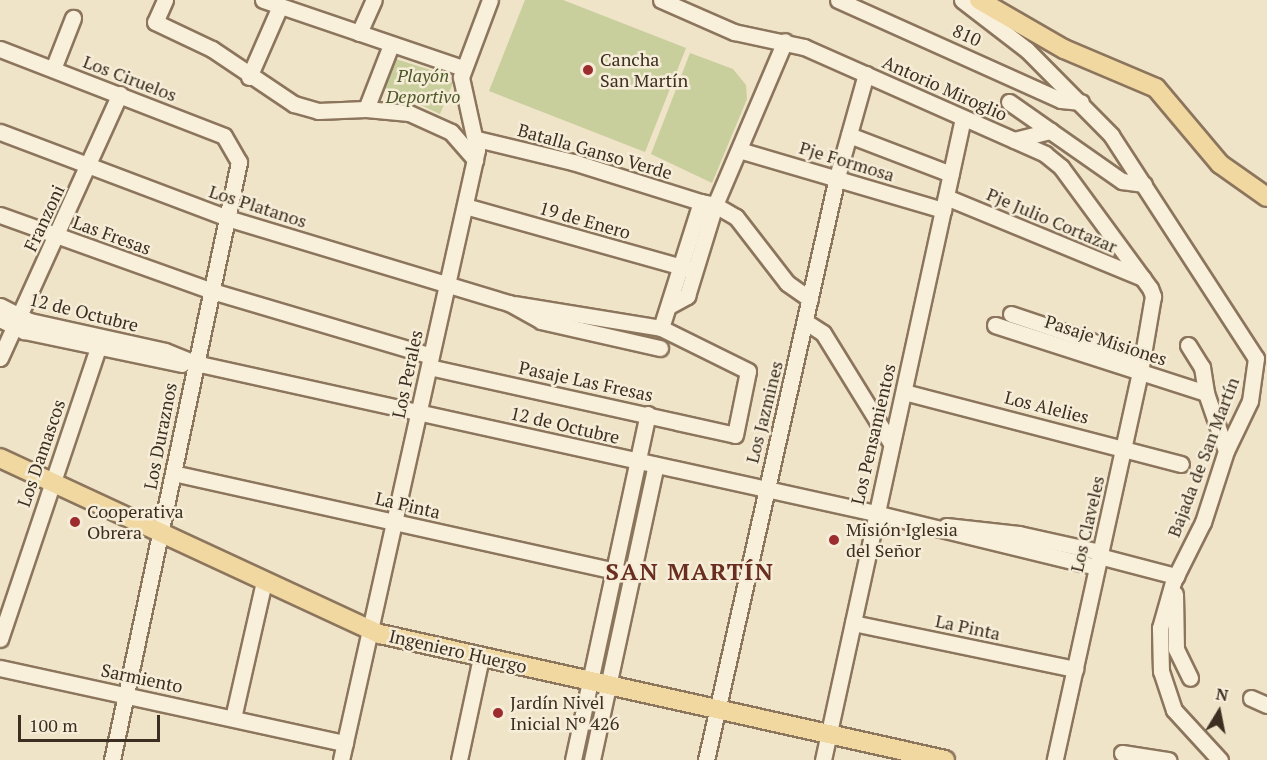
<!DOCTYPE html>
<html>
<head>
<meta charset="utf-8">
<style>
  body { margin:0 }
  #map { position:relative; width:1267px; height:760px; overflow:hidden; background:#efe3c8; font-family:"PT Serif",serif }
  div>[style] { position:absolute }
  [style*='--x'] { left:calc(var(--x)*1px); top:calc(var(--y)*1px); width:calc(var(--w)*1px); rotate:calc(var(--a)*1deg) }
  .green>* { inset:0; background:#c8ce9c }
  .roads { filter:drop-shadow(2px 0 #8c755d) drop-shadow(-2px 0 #8c755d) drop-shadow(0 2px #8c755d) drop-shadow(0 -2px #8c755d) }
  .minor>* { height:15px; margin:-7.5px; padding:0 7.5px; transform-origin:7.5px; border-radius:7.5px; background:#f9f0dc }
  .major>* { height:18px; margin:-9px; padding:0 9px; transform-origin:9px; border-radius:9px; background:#f1d8a1 }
  .dots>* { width:16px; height:16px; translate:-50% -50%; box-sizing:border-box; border:3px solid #f6edd8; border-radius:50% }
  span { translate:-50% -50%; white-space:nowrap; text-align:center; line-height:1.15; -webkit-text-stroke:5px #f6edd8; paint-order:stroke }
  .street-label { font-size:18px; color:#3c2e20 }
  .poi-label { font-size:18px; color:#3c2e20 }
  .left { translate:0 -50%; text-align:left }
  .park-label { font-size:18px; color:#4d5927; font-style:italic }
  .district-label { font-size:24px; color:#692e1f; font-weight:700; letter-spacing:1.5px }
  .north { position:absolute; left:1189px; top:682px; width:60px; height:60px; -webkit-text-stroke:4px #f6edd8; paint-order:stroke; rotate:10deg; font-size:16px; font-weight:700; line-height:24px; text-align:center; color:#3c2e20 }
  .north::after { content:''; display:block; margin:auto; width:21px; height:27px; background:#3c2e20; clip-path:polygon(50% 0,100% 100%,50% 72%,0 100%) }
  .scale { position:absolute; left:18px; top:715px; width:142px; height:27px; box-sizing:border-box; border:3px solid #3c2e20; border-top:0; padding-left:8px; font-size:18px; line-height:21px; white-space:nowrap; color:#3c2e20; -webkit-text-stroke:4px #f6edd8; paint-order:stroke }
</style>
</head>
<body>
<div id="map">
  <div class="green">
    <div style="clip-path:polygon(525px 0,563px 0,686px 48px,645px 152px,489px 91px)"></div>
    <div style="clip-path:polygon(690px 53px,733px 69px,746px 85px,747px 99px,712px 183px,651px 154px)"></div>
    <div style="clip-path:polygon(389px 57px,437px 72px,453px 83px,440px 114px,378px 85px)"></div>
    <div style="clip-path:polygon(642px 478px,650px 479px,630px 571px,621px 569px)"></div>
    <div style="clip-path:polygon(618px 585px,627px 586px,608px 674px,601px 673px)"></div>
    <div style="clip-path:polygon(592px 694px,603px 697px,589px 760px,578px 760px)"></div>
  </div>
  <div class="roads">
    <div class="minor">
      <div style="--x:165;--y:0;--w:24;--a:114"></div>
      <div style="--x:155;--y:22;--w:63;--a:25.3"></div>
      <div style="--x:212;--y:49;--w:99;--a:33.9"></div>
      <div style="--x:294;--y:104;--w:25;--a:16"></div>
      <div style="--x:318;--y:111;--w:48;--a:-2.4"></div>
      <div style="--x:366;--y:109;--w:43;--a:5.3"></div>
      <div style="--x:409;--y:113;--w:46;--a:24.3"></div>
      <div style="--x:451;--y:132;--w:37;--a:49"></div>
      <div style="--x:263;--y:0;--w:211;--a:18.8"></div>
      <div style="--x:661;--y:0;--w:80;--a:23.7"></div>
      <div style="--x:734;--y:32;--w:72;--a:12.1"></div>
      <div style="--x:804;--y:47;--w:264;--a:23.9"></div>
      <div style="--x:1045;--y:154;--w:21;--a:39"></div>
      <div style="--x:1061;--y:167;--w:150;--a:53.7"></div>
      <div style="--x:1150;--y:288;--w:9;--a:69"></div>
      <div style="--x:1153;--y:296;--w:77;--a:99.7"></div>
      <div style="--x:1140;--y:372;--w:397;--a:102.4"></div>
      <div style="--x:838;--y:0;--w:244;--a:24.2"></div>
      <div style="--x:1061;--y:100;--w:20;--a:6"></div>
      <div style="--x:962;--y:0;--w:82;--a:37.6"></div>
      <div style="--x:1027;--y:50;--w:120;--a:45.3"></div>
      <div style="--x:1111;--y:135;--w:266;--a:57"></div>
      <div style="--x:1256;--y:358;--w:43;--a:97.9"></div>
      <div style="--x:1250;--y:401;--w:55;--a:115.6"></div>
      <div style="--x:1226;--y:451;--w:75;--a:107.9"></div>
      <div style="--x:1203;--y:522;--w:67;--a:116.6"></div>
      <div style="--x:1173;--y:582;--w:48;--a:105.8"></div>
      <div style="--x:1160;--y:628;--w:43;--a:88.7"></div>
      <div style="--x:1161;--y:671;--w:41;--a:71.6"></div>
      <div style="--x:1174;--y:710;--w:68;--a:47.4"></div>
      <div style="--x:359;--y:33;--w:36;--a:-66"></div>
      <div style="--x:0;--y:49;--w:240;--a:21.2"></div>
      <div style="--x:224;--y:136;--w:30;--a:60"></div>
      <div style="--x:239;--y:162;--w:611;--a:101.99"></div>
      <div style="--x:53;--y:69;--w:55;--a:-68.6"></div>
      <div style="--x:249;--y:77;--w:77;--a:-66.4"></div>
      <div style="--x:1009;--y:102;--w:138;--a:35"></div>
      <div style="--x:1122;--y:181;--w:22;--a:8"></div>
      <div style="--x:366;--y:109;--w:69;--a:-68.7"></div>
      <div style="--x:0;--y:132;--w:243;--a:20.7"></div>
      <div style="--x:227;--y:218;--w:295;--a:16.8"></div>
      <div style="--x:509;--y:303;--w:37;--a:29"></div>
      <div style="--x:541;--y:321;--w:122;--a:12.8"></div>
      <div style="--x:849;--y:135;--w:109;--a:20.9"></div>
      <div style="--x:477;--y:139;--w:99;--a:13.5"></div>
      <div style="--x:573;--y:162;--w:134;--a:17.4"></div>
      <div style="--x:1014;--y:140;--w:38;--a:-14"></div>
      <div style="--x:739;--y:150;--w:213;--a:16.4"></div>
      <div style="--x:946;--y:197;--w:213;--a:22.4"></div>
      <div style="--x:465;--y:206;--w:237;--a:15.7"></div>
      <div style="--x:0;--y:215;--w:225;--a:19.7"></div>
      <div style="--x:212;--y:291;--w:228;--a:16.5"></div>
      <div style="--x:0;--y:306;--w:34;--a:27"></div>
      <div style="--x:30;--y:321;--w:138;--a:12.5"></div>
      <div style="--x:165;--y:351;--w:32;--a:22"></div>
      <div style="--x:195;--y:363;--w:696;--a:12.44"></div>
      <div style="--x:875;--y:513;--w:228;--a:13.7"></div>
      <div style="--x:669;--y:306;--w:21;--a:-29"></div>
      <div style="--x:687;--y:296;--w:95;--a:-72.9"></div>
      <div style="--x:715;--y:205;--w:24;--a:30"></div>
      <div style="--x:736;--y:217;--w:83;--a:52.3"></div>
      <div style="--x:787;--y:283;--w:28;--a:35"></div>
      <div style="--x:1011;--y:314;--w:138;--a:18.6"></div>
      <div style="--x:0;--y:319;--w:27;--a:27"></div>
      <div style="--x:24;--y:331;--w:161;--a:11.8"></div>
      <div style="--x:806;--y:322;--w:20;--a:33"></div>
      <div style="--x:823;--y:333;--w:129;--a:58.3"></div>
      <div style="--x:995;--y:325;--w:222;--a:17.9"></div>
      <div style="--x:661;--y:328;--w:132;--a:-72.4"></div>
      <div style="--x:701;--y:202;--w:14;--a:12"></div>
      <div style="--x:715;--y:205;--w:178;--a:-66.9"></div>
      <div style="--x:1188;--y:345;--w:26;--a:58"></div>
      <div style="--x:1202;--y:367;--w:26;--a:81"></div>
      <div style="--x:1206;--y:393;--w:61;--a:71"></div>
      <div style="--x:0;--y:358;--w:290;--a:-65.6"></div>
      <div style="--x:429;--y:367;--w:313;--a:12.5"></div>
      <div style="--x:735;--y:435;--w:65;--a:-78.5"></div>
      <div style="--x:748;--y:371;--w:97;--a:-153.7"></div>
      <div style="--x:661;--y:328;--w:148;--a:-170.7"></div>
      <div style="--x:904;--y:392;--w:286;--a:14.6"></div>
      <div style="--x:173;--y:473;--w:471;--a:12.5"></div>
      <div style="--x:946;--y:526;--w:73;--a:6.3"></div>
      <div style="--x:1019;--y:534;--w:83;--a:12.5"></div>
      <div style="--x:1099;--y:556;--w:80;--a:14.6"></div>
      <div style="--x:1175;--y:594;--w:55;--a:89"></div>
      <div style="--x:1176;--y:649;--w:32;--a:64"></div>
      <div style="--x:853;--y:623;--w:227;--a:11.7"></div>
      <div style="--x:0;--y:639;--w:307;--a:-71.4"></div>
      <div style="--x:0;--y:668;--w:353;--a:12.3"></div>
      <div style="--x:1251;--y:698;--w:17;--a:24"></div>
      <div style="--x:233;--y:718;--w:140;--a:-77.2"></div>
      <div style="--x:1122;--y:753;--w:47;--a:8.7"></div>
      <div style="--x:341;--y:760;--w:625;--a:-77.43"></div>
      <div style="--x:477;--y:150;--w:75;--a:-102.4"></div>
      <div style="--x:461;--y:77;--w:82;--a:-69.4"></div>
      <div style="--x:459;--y:760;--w:105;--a:-77.9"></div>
      <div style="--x:573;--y:760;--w:354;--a:-77.8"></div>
      <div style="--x:592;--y:760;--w:302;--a:-77.8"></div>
      <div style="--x:706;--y:760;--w:598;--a:-77.34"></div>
      <div style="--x:837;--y:177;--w:107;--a:-74.3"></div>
      <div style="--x:823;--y:760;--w:657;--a:-77.7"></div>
    </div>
    <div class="major">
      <div style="--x:979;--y:0;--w:98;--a:30"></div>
      <div style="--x:1064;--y:49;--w:100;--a:23"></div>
      <div style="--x:1156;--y:88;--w:99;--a:49.9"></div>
      <div style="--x:1220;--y:164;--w:57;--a:35.1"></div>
      <div style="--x:0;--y:458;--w:419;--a:24.9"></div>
      <div style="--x:380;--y:634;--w:579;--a:12.57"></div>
    </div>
  </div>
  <div class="dots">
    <div style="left:588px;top:70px;background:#9c2c2e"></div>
    <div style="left:75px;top:522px;background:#9c2c2e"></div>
    <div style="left:834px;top:540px;background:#9c2c2e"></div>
    <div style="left:498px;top:713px;background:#9c2c2e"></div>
  </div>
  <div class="street-label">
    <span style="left:967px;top:35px;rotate:24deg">810</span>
    <span style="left:130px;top:78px;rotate:21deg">Los Ciruelos</span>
    <span style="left:945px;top:88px;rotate:24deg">Antorio Miroglio</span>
    <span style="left:595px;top:151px;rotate:16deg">Batalla Ganso Verde</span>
    <span style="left:847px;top:161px;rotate:17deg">Pje Formosa</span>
    <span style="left:258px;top:206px;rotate:18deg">Los Platanos</span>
    <span style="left:44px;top:218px;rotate:-65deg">Franzoni</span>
    <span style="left:585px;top:220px;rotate:16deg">19 de Enero</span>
    <span style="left:1052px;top:220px;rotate:23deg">Pje Julio Cortazar</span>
    <span style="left:112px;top:235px;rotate:20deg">Las Fresas</span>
    <span style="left:84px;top:312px;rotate:14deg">12 de Octubre</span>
    <span style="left:1106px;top:340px;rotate:18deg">Pasaje Misiones</span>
    <span style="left:407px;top:374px;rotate:-78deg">Los Perales</span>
    <span style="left:586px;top:381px;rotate:12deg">Pasaje Las Fresas</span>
    <span style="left:1047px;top:407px;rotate:14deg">Los Alelies</span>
    <span style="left:764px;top:412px;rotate:-76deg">Los Jazmines</span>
    <span style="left:565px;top:425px;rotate:13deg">12 de Octubre</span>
    <span style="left:873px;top:434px;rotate:-77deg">Los Pensamientos</span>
    <span style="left:160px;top:436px;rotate:-79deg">Los Duraznos</span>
    <span style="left:41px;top:453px;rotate:-71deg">Los Damascos</span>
    <span style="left:1203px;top:457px;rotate:-69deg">Bajada de San Martín</span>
    <span style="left:408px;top:505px;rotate:13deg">La Pinta</span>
    <span style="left:1087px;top:524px;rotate:-77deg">Los Claveles</span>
    <span style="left:968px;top:627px;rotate:12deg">La Pinta</span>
    <span style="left:458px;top:651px;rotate:13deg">Ingeniero Huergo</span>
    <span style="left:142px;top:678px;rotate:12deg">Sarmiento</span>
  </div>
  <div class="poi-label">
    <span class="left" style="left:600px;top:70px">Cancha<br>San Martín</span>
    <span class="left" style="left:87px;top:522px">Cooperativa<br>Obrera</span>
    <span class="left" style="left:846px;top:540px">Misión Iglesia<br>del Señor</span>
    <span class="left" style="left:510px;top:713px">Jardín Nivel<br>Inicial Nº 426</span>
  </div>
  <div class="park-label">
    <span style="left:423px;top:86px">Playón<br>Deportivo</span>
  </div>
  <div class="district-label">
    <span style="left:690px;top:572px">SAN MARTÍN</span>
  </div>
  <div class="north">N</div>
  <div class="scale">100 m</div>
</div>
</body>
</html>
